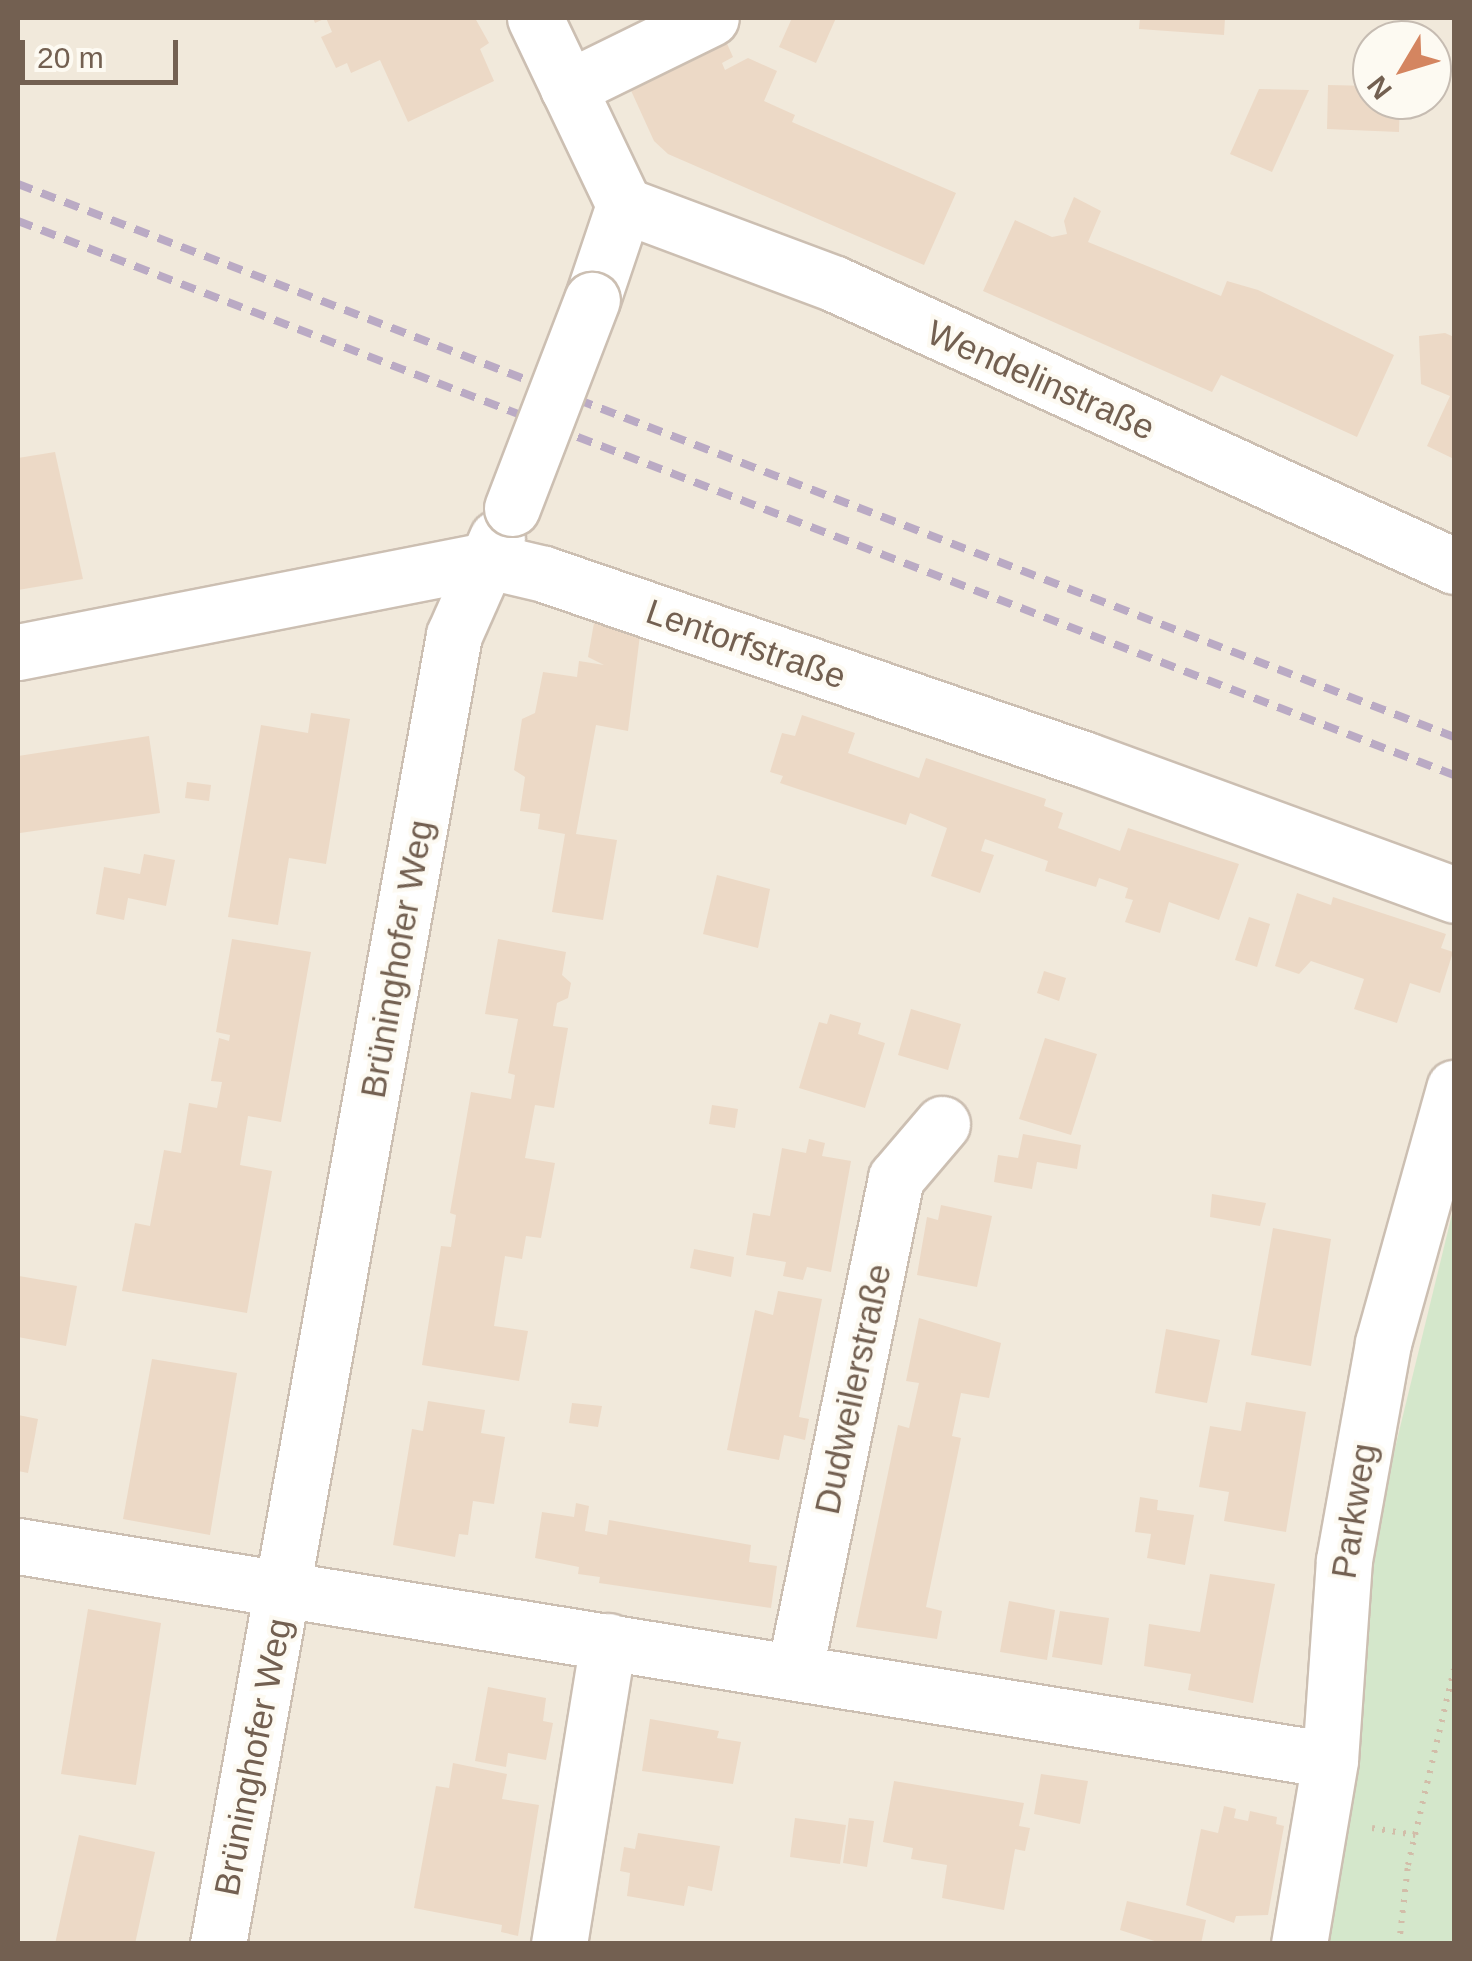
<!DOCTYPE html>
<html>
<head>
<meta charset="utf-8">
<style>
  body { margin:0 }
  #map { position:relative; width:1472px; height:1961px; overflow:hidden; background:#faf6ec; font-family:Helvetica,sans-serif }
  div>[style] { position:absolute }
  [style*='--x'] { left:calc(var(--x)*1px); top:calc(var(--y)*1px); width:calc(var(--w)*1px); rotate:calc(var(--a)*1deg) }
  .residential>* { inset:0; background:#f1e9db }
  .green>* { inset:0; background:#d4e7cb }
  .building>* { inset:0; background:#ecd9c6 }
  .path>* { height:6px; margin-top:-3px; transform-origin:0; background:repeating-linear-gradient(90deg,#d2bda9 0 2.5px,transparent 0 10.5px) }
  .roads { filter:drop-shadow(2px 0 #ccbfb2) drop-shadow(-2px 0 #ccbfb2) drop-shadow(0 2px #ccbfb2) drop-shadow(0 -2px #ccbfb2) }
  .minor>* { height:55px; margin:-27.5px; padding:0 27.5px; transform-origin:27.5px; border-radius:27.5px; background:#fff }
  .rail>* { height:8px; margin-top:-4px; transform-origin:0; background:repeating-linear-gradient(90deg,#baaac4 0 15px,transparent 0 25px) }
  .bridges { filter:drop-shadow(2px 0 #ccbfb2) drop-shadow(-2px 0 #ccbfb2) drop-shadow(0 2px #ccbfb2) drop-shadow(0 -2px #ccbfb2) }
  .minor-bridge>* { height:55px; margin:-27.5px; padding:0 27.5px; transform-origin:27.5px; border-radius:27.5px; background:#fff }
  span { translate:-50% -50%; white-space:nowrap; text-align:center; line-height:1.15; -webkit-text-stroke:8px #fdfaf2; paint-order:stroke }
  .street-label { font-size:35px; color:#736051 }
  .frame { position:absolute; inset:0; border:20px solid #736051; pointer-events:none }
  .north { position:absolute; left:1352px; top:20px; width:100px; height:100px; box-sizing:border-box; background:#fdfaf2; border:2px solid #c6bcb2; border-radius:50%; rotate:232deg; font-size:28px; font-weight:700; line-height:40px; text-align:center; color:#736051 }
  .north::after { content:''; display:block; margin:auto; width:35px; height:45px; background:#d48560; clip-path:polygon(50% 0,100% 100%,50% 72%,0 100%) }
  .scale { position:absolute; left:20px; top:40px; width:158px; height:45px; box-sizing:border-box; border:5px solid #736051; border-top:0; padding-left:12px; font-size:30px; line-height:35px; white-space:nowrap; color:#736051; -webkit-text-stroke:8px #fdfaf2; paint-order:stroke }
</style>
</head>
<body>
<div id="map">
  <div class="residential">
    <div style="clip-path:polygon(evenodd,18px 18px,1454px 18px,1454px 1943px,18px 1943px,18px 18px,1372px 40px,1432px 40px,1432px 100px,1372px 100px,1372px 40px)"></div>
  </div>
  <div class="green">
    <div style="clip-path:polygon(1454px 1206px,1454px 1943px,1316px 1944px,1367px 1563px)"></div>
  </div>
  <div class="building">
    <div style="clip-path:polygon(313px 18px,475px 18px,489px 43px,480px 49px,494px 81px,408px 122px,380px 60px,351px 73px,347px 63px,336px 68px,321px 37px,332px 32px,326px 18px,315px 23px)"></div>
    <div style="clip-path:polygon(792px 18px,836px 18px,816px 63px,779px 47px)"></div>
    <div style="clip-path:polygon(1140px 18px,1225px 18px,1224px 35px,1139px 29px)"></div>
    <div style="clip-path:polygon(720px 28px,733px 57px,722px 63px,725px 70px,748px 58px,777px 71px,764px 101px,795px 115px,792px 122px,956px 193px,924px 265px,668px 154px,654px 141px,623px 73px)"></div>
    <div style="clip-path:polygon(1328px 85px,1372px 86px,1372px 100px,1400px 100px,1399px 132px,1327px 129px)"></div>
    <div style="clip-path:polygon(1259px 89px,1309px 90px,1272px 172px,1230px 154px)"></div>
    <div style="clip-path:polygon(1074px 197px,1101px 211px,1088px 242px,1221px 296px,1227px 281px,1258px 290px,1394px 355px,1357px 437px,1221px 375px,1212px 392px,983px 291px,1015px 220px,1052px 237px,1067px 234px,1064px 221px)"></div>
    <div style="clip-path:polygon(1445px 333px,1454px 337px,1454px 459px,1427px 446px,1450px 396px,1421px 384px,1419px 336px)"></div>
    <div style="clip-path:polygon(55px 452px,83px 579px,18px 590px,18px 458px)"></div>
    <div style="clip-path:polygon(595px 617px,640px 635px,628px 731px,596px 725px,576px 834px,617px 840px,603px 920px,552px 912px,565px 834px,538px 829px,540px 814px,520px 811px,525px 777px,514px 770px,522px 719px,535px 713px,543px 672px,577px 677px,579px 661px,604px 665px,588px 657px)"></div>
    <div style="clip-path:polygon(311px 713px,350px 719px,326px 864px,289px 858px,278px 925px,228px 917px,261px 725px,308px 733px)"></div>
    <div style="clip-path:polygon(802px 715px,855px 733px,848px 753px,919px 778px,926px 758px,1046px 799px,1044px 806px,1063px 813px,1058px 828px,1120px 851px,1128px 828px,1239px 864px,1219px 920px,1169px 902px,1160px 933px,1125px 922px,1133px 900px,1125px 898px,1128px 888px,1099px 878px,1096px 887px,1045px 871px,1048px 861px,985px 839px,981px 851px,994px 855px,980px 893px,931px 876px,947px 828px,910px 813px,906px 825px,780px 783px,783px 776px,770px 772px,782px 733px,795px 736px)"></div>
    <div style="clip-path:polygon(149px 736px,160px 813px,20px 833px,18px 756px)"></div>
    <div style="clip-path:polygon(187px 782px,211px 785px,209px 801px,185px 798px)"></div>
    <div style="clip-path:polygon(144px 854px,175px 860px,166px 906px,128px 898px,124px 920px,96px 914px,104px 867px,140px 874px)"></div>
    <div style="clip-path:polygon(717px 875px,770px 889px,758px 948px,703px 934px)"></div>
    <div style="clip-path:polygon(1297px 893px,1331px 905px,1333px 897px,1446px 934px,1441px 948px,1453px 952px,1440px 993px,1410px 983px,1397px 1023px,1354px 1009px,1364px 979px,1311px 961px,1299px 974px,1275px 966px)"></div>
    <div style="clip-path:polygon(1249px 917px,1270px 924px,1257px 967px,1235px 960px)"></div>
    <div style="clip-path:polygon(232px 939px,311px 952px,281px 1122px,248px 1116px,240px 1165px,272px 1171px,247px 1313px,122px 1291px,135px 1223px,150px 1226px,164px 1150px,181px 1153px,189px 1103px,217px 1108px,222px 1082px,211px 1081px,219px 1038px,229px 1041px,230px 1035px,216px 1032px)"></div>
    <div style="clip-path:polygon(498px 939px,566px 952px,562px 975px,571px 983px,568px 998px,557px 1003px,553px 1026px,568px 1028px,554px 1108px,535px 1105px,525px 1158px,555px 1163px,541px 1238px,526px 1236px,522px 1259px,505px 1256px,494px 1326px,528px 1331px,519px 1381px,422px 1365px,441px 1246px,451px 1247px,456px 1215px,450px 1213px,471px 1092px,511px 1099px,515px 1075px,508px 1073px,518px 1019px,485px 1014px)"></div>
    <div style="clip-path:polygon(1044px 971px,1066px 978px,1059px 1001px,1037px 993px)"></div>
    <div style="clip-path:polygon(911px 1009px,961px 1024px,948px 1070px,898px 1055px)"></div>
    <div style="clip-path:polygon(830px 1014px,861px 1023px,858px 1034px,885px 1043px,865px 1108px,799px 1088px,819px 1022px,827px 1024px)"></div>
    <div style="clip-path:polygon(1045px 1038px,1097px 1054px,1071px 1135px,1019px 1119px)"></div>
    <div style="clip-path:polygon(712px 1105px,738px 1109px,735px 1128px,709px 1124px)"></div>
    <div style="clip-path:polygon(1023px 1134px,1081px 1145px,1077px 1169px,1037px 1162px,1032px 1189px,994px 1182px,998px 1155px,1018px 1158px)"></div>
    <div style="clip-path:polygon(809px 1139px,825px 1143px,822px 1156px,851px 1161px,831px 1272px,807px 1267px,803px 1280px,783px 1276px,786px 1262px,746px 1255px,753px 1213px,770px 1216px,782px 1148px,806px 1153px)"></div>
    <div style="clip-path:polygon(1212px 1194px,1266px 1203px,1260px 1226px,1210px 1217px)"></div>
    <div style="clip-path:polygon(941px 1205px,992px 1216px,977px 1287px,917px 1275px,927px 1217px,938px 1220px)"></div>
    <div style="clip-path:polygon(1273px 1228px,1331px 1239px,1311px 1366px,1251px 1355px)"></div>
    <div style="clip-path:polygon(694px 1249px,734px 1257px,731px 1277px,690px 1268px)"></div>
    <div style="clip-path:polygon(19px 1276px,77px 1286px,66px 1346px,18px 1337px)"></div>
    <div style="clip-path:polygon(778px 1291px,822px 1299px,799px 1417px,809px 1419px,805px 1440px,784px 1435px,779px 1460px,727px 1450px,755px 1310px,773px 1315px)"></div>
    <div style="clip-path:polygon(919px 1318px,1001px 1343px,989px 1398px,961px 1393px,952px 1436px,961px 1438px,926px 1607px,942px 1611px,937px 1639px,856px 1627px,898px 1425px,909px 1428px,919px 1383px,906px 1381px)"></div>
    <div style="clip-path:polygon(1166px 1329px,1220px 1340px,1207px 1403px,1155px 1393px)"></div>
    <div style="clip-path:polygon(152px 1359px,237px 1373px,210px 1535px,123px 1519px)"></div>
    <div style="clip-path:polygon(428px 1401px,485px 1410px,481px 1433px,505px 1437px,494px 1504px,473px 1501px,468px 1535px,459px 1534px,455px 1557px,393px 1545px,412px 1429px,423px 1431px)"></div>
    <div style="clip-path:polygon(1246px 1402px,1306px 1412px,1286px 1532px,1224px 1521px,1229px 1492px,1199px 1487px,1210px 1426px,1241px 1431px)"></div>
    <div style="clip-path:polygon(572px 1403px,602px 1406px,598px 1427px,569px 1423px)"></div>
    <div style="clip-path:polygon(18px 1415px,38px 1419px,28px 1473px,18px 1471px)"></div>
    <div style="clip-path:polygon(1140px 1497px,1158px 1500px,1157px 1510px,1194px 1515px,1185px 1565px,1147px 1558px,1151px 1534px,1135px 1532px)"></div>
    <div style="clip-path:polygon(576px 1503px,589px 1506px,585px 1531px,607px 1535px,609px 1520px,751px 1545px,749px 1562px,777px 1566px,771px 1608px,599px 1583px,600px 1577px,578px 1574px,579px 1567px,535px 1558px,542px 1512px,574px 1517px)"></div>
    <div style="clip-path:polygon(1210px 1574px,1275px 1584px,1253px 1703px,1188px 1690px,1191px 1674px,1144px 1666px,1149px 1624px,1200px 1632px)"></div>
    <div style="clip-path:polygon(1009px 1601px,1055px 1610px,1047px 1660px,1000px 1652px)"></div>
    <div style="clip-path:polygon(88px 1609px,161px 1623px,136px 1785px,61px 1774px)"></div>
    <div style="clip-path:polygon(1060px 1611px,1109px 1618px,1102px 1665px,1052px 1657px)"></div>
    <div style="clip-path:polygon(488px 1687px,546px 1698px,543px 1721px,553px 1723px,546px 1760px,508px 1753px,506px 1767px,475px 1761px)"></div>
    <div style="clip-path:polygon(650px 1719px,719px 1731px,717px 1738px,741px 1742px,733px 1784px,642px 1771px)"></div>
    <div style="clip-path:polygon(453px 1763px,507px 1774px,502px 1799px,539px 1805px,518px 1936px,501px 1932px,502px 1925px,414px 1908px,436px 1786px,449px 1788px)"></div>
    <div style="clip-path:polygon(1041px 1774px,1088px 1781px,1080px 1824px,1034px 1814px)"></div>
    <div style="clip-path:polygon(894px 1781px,1024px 1803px,1019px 1826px,1030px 1828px,1025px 1851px,1015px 1849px,1004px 1910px,942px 1898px,947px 1865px,911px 1859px,913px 1848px,883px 1842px)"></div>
    <div style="clip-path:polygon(1224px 1806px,1236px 1809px,1234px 1818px,1248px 1821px,1250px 1811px,1277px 1817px,1276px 1824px,1284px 1826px,1268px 1915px,1236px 1916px,1234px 1923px,1186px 1905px,1201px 1829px,1218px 1833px)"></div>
    <div style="clip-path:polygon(795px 1818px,846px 1825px,840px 1864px,790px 1857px)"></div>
    <div style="clip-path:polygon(849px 1818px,874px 1821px,867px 1867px,843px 1863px)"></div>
    <div style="clip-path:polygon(638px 1833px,720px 1846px,712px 1891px,688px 1886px,684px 1906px,627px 1896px,630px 1873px,620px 1871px,624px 1847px,635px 1849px)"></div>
    <div style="clip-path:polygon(79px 1835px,155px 1852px,135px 1944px,55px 1944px)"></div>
    <div style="clip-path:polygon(1127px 1901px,1206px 1920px,1201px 1944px,1164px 1944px,1120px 1930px)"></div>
  </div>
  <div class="path">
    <div style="--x:1372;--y:1828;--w:44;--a:9.2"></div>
    <div style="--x:1399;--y:1944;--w:80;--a:-83.5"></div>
    <div style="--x:1408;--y:1865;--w:201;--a:-76.8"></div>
  </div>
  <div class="roads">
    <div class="minor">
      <div style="--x:535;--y:18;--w:207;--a:64.5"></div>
      <div style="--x:624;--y:205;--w:100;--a:108.6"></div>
      <div style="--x:568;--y:88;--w:159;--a:-26.1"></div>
      <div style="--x:624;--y:205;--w:225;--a:20.5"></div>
      <div style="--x:835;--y:284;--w:680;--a:24.49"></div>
      <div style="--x:18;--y:652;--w:476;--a:-11.1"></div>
      <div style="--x:485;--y:560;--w:61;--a:13.3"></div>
      <div style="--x:544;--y:574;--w:573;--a:18.94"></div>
      <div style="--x:1086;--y:760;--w:392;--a:20.1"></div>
      <div style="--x:18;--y:1546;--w:1329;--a:9.26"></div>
      <div style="--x:795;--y:1669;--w:501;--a:-78.38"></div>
      <div style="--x:896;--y:1178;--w:71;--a:-49.6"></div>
      <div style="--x:218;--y:1944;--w:1330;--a:-79.78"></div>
      <div style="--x:454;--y:635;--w:106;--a:-66.1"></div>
      <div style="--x:559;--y:1944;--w:307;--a:-80.8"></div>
      <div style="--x:1299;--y:1944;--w:187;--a:-80.4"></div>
      <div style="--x:1330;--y:1760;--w:200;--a:-86"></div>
      <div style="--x:1344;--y:1560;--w:220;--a:-79.8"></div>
      <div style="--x:1383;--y:1343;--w:265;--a:-74.4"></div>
    </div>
  </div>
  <div class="rail">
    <div style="--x:18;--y:184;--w:1539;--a:21.06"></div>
    <div style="--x:18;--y:221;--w:1539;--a:21.1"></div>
  </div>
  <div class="bridges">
    <div class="minor-bridge">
      <div style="--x:512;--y:508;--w:223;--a:-69"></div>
    </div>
  </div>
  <div class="street-label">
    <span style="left:1041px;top:380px;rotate:24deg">Wendelinstraße</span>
    <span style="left:746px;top:644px;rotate:19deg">Lentorfstraße</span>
    <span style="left:397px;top:959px;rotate:-80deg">Brüninghofer Weg</span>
    <span style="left:853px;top:1389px;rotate:-78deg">Dudweilerstraße</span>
    <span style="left:1354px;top:1511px;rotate:-81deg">Parkweg</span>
    <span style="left:253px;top:1757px;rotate:-79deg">Brüninghofer Weg</span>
  </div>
  <div class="frame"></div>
  <div class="north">N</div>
  <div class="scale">20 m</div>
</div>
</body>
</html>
